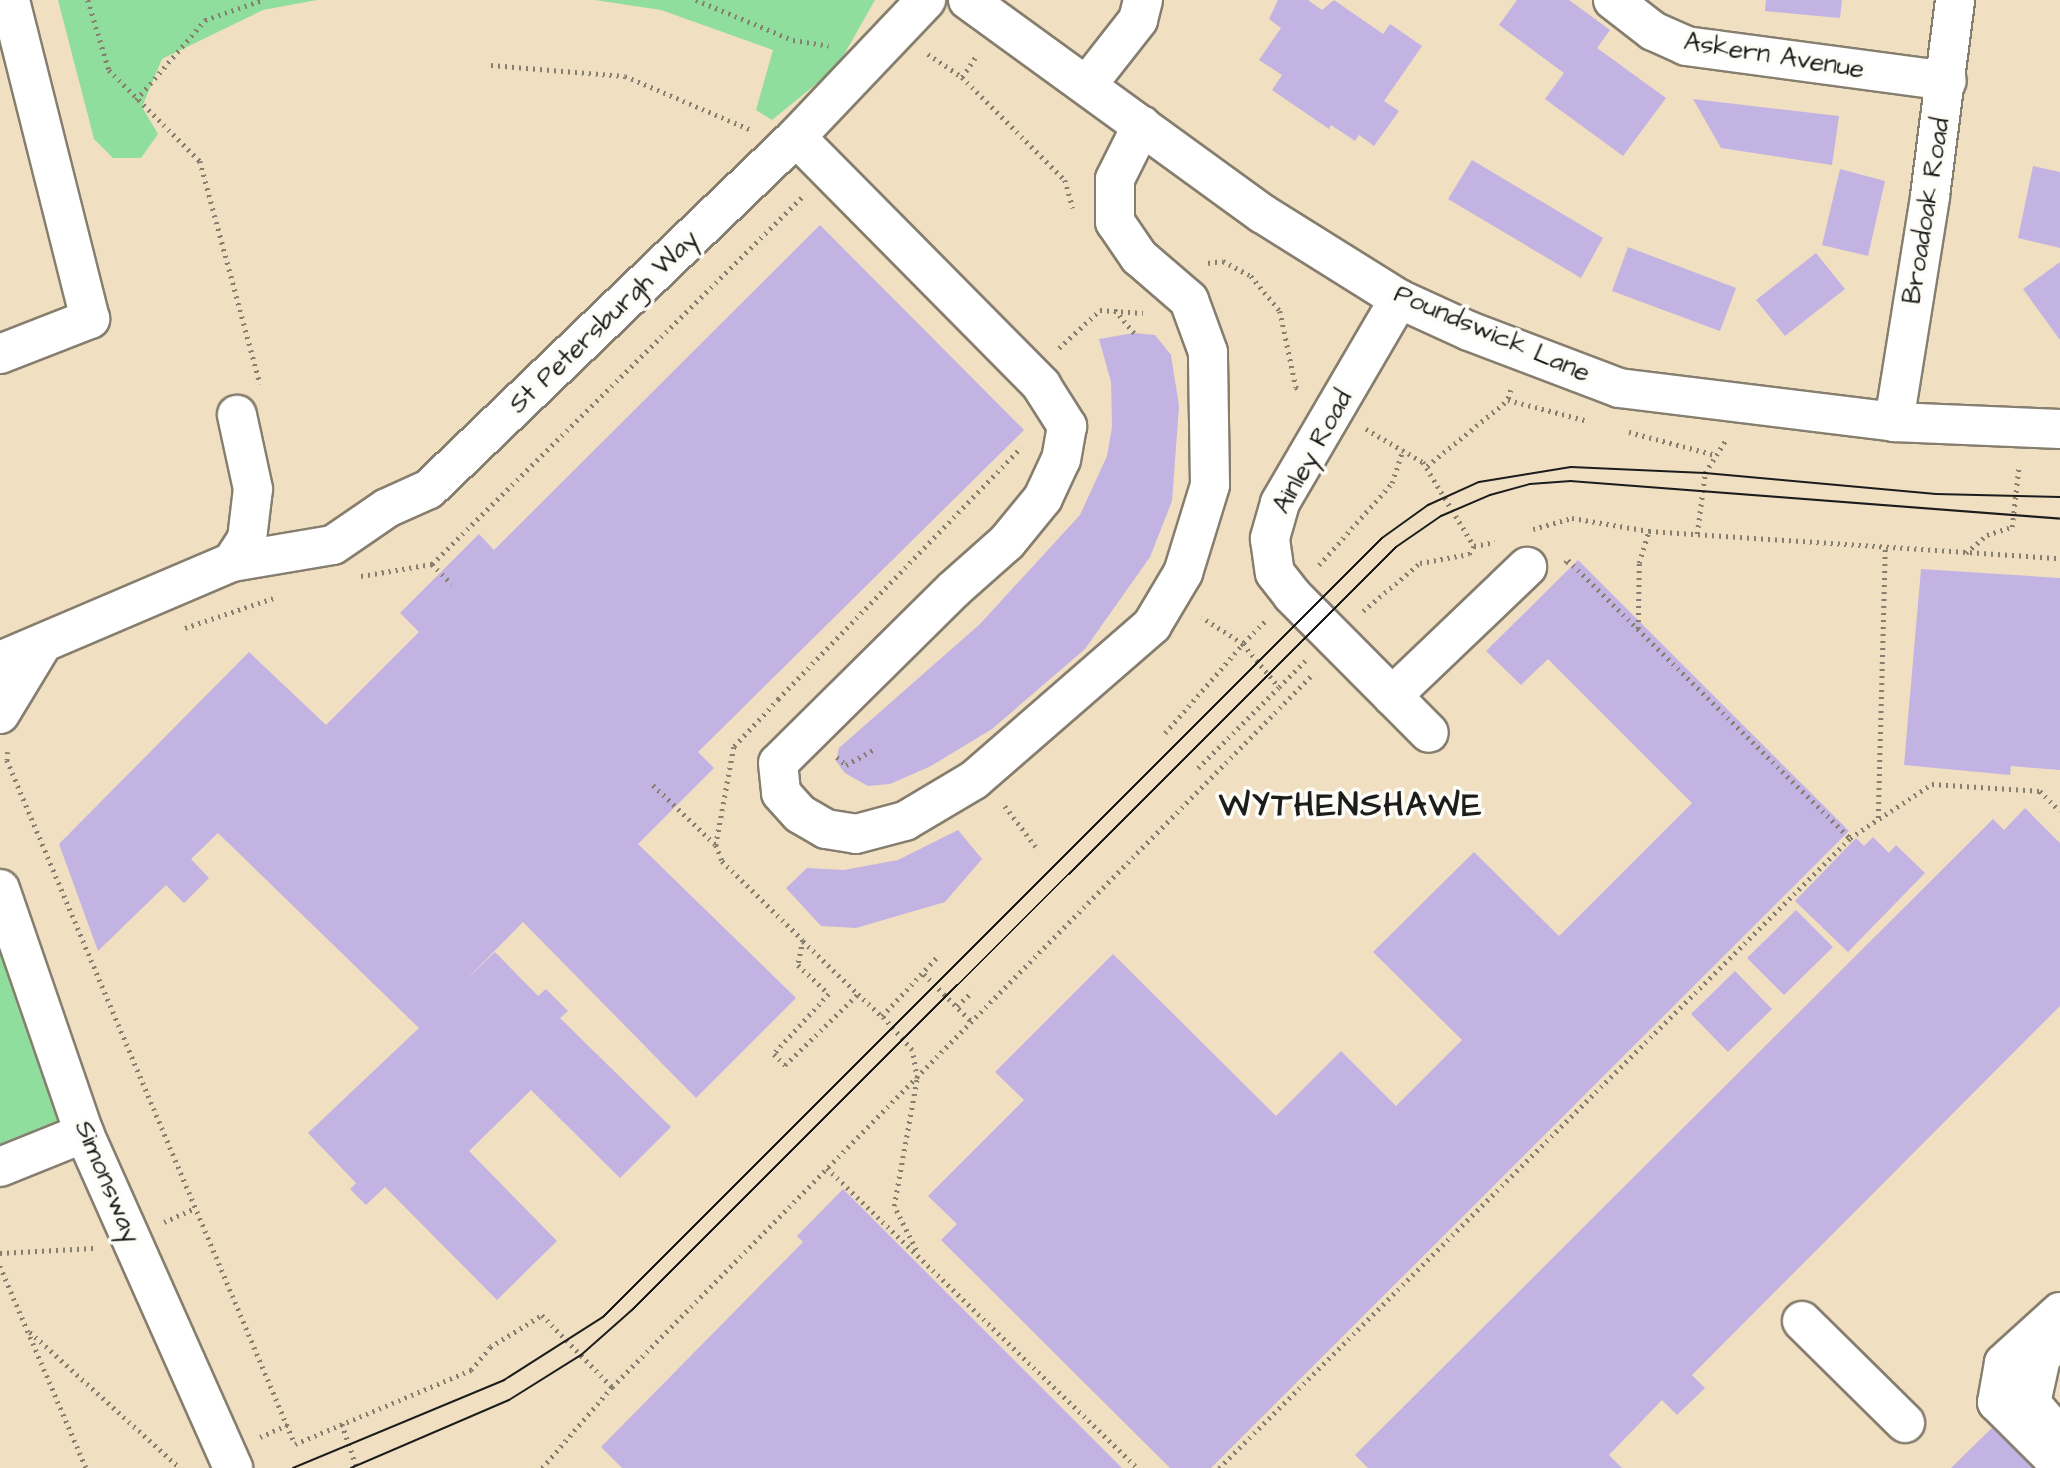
<!DOCTYPE html>
<html>
<head>
<meta charset="utf-8">
<style>
  body { margin:0 }
  #map { position:relative; width:2060px; height:1468px; overflow:hidden; background:#f1dfc1; font-family:"Architects Daughter",sans-serif }
  div>[style] { position:absolute }
  [style*='--x'] { left:calc(var(--x)*1px); top:calc(var(--y)*1px); width:calc(var(--w)*1px); rotate:calc(var(--a)*1deg) }
  .green>* { inset:0; background:#90de9d }
  .building>* { inset:0; background:#c2b3e3 }
  .path>* { height:4.5px; margin-top:-2.25px; transform-origin:0; background:repeating-linear-gradient(90deg,#867e6e 0 2px,transparent 0 7px) }
  .roads { filter:drop-shadow(2px 0 #867e6e) drop-shadow(-2px 0 #867e6e) drop-shadow(0 2px #867e6e) drop-shadow(0 -2px #867e6e) }
  .minor>* { height:38px; margin:-19px; padding:0 19px; transform-origin:19px; border-radius:19px; background:#fff }
  .tram>* { height:2px; margin:-1px; padding:0 1px; transform-origin:1px; border-radius:1px; background:#1c1c1c }
  span { translate:-50% -50%; white-space:nowrap; text-align:center; line-height:1.15; -webkit-text-stroke:7px #fdfcf7; paint-order:stroke }
  .street-label { font-size:26px; color:#1c1c1c }
  .district-label { font-size:33px; color:#1c1c1c; font-weight:700; letter-spacing:2px }
</style>
</head>
<body>
<div id="map">
  <div class="green">
    <div style="clip-path:polygon(58px 0,317px 0,263px 10px,162px 59px,142px 107px,158px 134px,141px 158px,113px 158px,94px 139px)"></div>
    <div style="clip-path:polygon(595px 0,875px 0,837px 67px,772px 120px,756px 110px,773px 50px,661px 10px)"></div>
    <div style="clip-path:polygon(0 889px,84px 1133px,0 1167px)"></div>
  </div>
  <div class="building">
    <div style="clip-path:polygon(1278px 0,1308px 0,1322px 10px,1334px 0,1383px 34px,1390px 24px,1422px 46px,1384px 101px,1399px 111px,1374px 146px,1359px 135px,1355px 141px,1331px 125px,1329px 129px,1272px 90px,1282px 75px,1259px 60px,1281px 28px,1269px 19px)"></div>
    <div style="clip-path:polygon(1517px 0,1569px 0,1610px 30px,1597px 48px,1666px 98px,1623px 156px,1545px 99px,1564px 73px,1499px 25px)"></div>
    <div style="clip-path:polygon(1766px 0,1842px 0,1840px 18px,1765px 11px)"></div>
    <div style="clip-path:polygon(1693px 99px,1839px 116px,1832px 165px,1721px 148px)"></div>
    <div style="clip-path:polygon(1472px 160px,1603px 238px,1581px 278px,1448px 199px)"></div>
    <div style="clip-path:polygon(2033px 166px,2060px 172px,2060px 248px,2018px 238px)"></div>
    <div style="clip-path:polygon(1840px 169px,1885px 181px,1868px 256px,1822px 245px)"></div>
    <div style="clip-path:polygon(820px 225px,1024px 430px,698px 752px,714px 768px,638px 844px,796px 998px,696px 1098px,523px 922px,463px 983px,495px 952px,538px 996px,546px 989px,568px 1011px,560px 1018px,671px 1127px,620px 1178px,531px 1090px,469px 1151px,557px 1241px,497px 1300px,385px 1187px,366px 1205px,350px 1189px,356px 1183px,308px 1133px,419px 1028px,218px 833px,191px 859px,209px 878px,184px 903px,166px 885px,98px 951px,59px 844px,249px 652px,326px 725px,419px 632px,400px 613px,479px 534px,494px 550px)"></div>
    <div style="clip-path:polygon(1628px 247px,1736px 288px,1720px 331px,1612px 291px)"></div>
    <div style="clip-path:polygon(1816px 253px,1845px 289px,1785px 336px,1756px 300px)"></div>
    <div style="clip-path:polygon(2060px 262px,2060px 340px,2023px 289px)"></div>
    <div style="clip-path:polygon(1134px 333px,1155px 335px,1171px 355px,1179px 406px,1172px 501px,1150px 557px,1085px 649px,992px 729px,931px 766px,890px 784px,868px 786px,845px 773px,836px 761px,839px 748px,980px 624px,1080px 515px,1107px 456px,1112px 427px,1111px 382px,1099px 339px)"></div>
    <div style="clip-path:polygon(1578px 560px,1849px 831px,1211px 1468px,1170px 1468px,941px 1240px,957px 1224px,928px 1196px,1024px 1100px,995px 1072px,1113px 954px,1276px 1116px,1341px 1051px,1396px 1106px,1462px 1040px,1373px 952px,1474px 852px,1559px 936px,1692px 803px,1548px 659px,1521px 685px,1486px 651px)"></div>
    <div style="clip-path:polygon(1921px 569px,2060px 578px,2060px 770px,2011px 766px,2010px 775px,1904px 765px)"></div>
    <div style="clip-path:polygon(2025px 808px,2060px 843px,2060px 1006px,1692px 1375px,1705px 1388px,1677px 1415px,1662px 1400px,1609px 1455px,1622px 1468px,1368px 1468px,1355px 1455px,1993px 819px,2004px 830px)"></div>
    <div style="clip-path:polygon(958px 830px,982px 859px,945px 902px,856px 928px,821px 926px,786px 888px,807px 868px,844px 870px,898px 860px)"></div>
    <div style="clip-path:polygon(1873px 837px,1889px 853px,1896px 845px,1925px 873px,1848px 952px,1795px 901px,1856px 838px,1864px 846px)"></div>
    <div style="clip-path:polygon(1796px 910px,1833px 947px,1784px 995px,1747px 958px)"></div>
    <div style="clip-path:polygon(1735px 971px,1772px 1009px,1728px 1052px,1691px 1014px)"></div>
    <div style="clip-path:polygon(843px 1189px,1122px 1468px,622px 1468px,601px 1447px,803px 1242px,797px 1236px)"></div>
    <div style="clip-path:polygon(2003px 1417px,2054px 1468px,1951px 1468px)"></div>
  </div>
  <div class="path">
    <div style="--x:88;--y:0;--w:73;--a:73.3"></div>
    <div style="--x:109;--y:70;--w:129;--a:45"></div>
    <div style="--x:200;--y:161;--w:231;--a:74.9"></div>
    <div style="--x:696;--y:0;--w:105;--a:22.4"></div>
    <div style="--x:793;--y:40;--w:36;--a:9"></div>
    <div style="--x:928;--y:54;--w:41;--a:34.1"></div>
    <div style="--x:962;--y:77;--w:27;--a:-56"></div>
    <div style="--x:491;--y:65;--w:134;--a:4.7"></div>
    <div style="--x:625;--y:76;--w:135;--a:23.1"></div>
    <div style="--x:962;--y:77;--w:146;--a:45"></div>
    <div style="--x:1065;--y:180;--w:29;--a:74"></div>
    <div style="--x:136;--y:100;--w:106;--a:-49.2"></div>
    <div style="--x:205;--y:20;--w:60;--a:-19.3"></div>
    <div style="--x:1208;--y:263;--w:15;--a:-8"></div>
    <div style="--x:1223;--y:261;--w:32;--a:28"></div>
    <div style="--x:1251;--y:276;--w:45;--a:50.4"></div>
    <div style="--x:1280;--y:311;--w:78;--a:78.1"></div>
    <div style="--x:1296;--y:387;--w:6;--a:39"></div>
    <div style="--x:1115;--y:310;--w:30;--a:50"></div>
    <div style="--x:1059;--y:348;--w:56;--a:-42.8"></div>
    <div style="--x:1100;--y:310;--w:43;--a:4"></div>
    <div style="--x:1511;--y:390;--w:10;--a:107"></div>
    <div style="--x:1508;--y:400;--w:79;--a:14.7"></div>
    <div style="--x:1366;--y:429;--w:66;--a:30.1"></div>
    <div style="--x:1423;--y:462;--w:98;--a:58.7"></div>
    <div style="--x:1629;--y:432;--w:90;--a:14.8"></div>
    <div style="--x:1427;--y:466;--w:104;--a:-39.2"></div>
    <div style="--x:1533;--y:529;--w:41;--a:-15.8"></div>
    <div style="--x:1572;--y:518;--w:78;--a:9.6"></div>
    <div style="--x:1649;--y:531;--w:412;--a:3.8"></div>
    <div style="--x:1697;--y:534;--w:62;--a:-82.5"></div>
    <div style="--x:1705;--y:473;--w:39;--a:-58"></div>
    <div style="--x:1966;--y:553;--w:28;--a:-41"></div>
    <div style="--x:1987;--y:535;--w:26;--a:-18"></div>
    <div style="--x:2012;--y:527;--w:62;--a:-83.6"></div>
    <div style="--x:1565;--y:563;--w:4;--a:-45"></div>
    <div style="--x:1568;--y:560;--w:396;--a:44.6"></div>
    <div style="--x:432;--y:564;--w:521;--a:-44.77"></div>
    <div style="--x:1319;--y:565;--w:110;--a:-48.3"></div>
    <div style="--x:1392;--y:483;--w:35;--a:-72"></div>
    <div style="--x:361;--y:576;--w:72;--a:-9.6"></div>
    <div style="--x:432;--y:564;--w:28;--a:45"></div>
    <div style="--x:1363;--y:611;--w:75;--a:-40.1"></div>
    <div style="--x:1420;--y:563;--w:50;--a:-10.4"></div>
    <div style="--x:1469;--y:554;--w:9;--a:-58"></div>
    <div style="--x:1474;--y:546;--w:21;--a:-11"></div>
    <div style="--x:1265;--y:622;--w:31;--a:135"></div>
    <div style="--x:1243;--y:644;--w:56;--a:50.1"></div>
    <div style="--x:1279;--y:687;--w:37;--a:-45"></div>
    <div style="--x:185;--y:628;--w:93;--a:-18.8"></div>
    <div style="--x:1638;--y:629;--w:66;--a:-89.1"></div>
    <div style="--x:1639;--y:563;--w:34;--a:-73"></div>
    <div style="--x:778;--y:699;--w:350;--a:-46"></div>
    <div style="--x:779;--y:699;--w:66;--a:133.2"></div>
    <div style="--x:734;--y:747;--w:100;--a:100.4"></div>
    <div style="--x:716;--y:845;--w:17;--a:69"></div>
    <div style="--x:722;--y:861;--w:113;--a:44.3"></div>
    <div style="--x:803;--y:940;--w:25;--a:101"></div>
    <div style="--x:798;--y:965;--w:42;--a:43.1"></div>
    <div style="--x:829;--y:994;--w:81;--a:132.5"></div>
    <div style="--x:774;--y:1054;--w:16;--a:45"></div>
    <div style="--x:785;--y:1065;--w:102;--a:-44.2"></div>
    <div style="--x:858;--y:994;--w:33;--a:43"></div>
    <div style="--x:1165;--y:733;--w:118;--a:-48.8"></div>
    <div style="--x:1243;--y:644;--w:49;--a:-147.6"></div>
    <div style="--x:8;--y:752;--w:8;--a:97"></div>
    <div style="--x:7;--y:760;--w:742;--a:67.17"></div>
    <div style="--x:295;--y:1444;--w:191;--a:-22.8"></div>
    <div style="--x:471;--y:1370;--w:30;--a:-50"></div>
    <div style="--x:490;--y:1347;--w:61;--a:-31.6"></div>
    <div style="--x:542;--y:1315;--w:100;--a:45.8"></div>
    <div style="--x:837;--y:757;--w:12;--a:42"></div>
    <div style="--x:846;--y:765;--w:31;--a:-29"></div>
    <div style="--x:1198;--y:768;--w:115;--a:-45"></div>
    <div style="--x:653;--y:785;--w:86;--a:43.6"></div>
    <div style="--x:1005;--y:806;--w:51;--a:52.9"></div>
    <div style="--x:1878;--y:818;--w:273;--a:-88.5"></div>
    <div style="--x:803;--y:941;--w:76;--a:43.9"></div>
    <div style="--x:924;--y:974;--w:68;--a:45"></div>
    <div style="--x:957;--y:1006;--w:21;--a:-43"></div>
    <div style="--x:827;--y:1168;--w:432;--a:44"></div>
    <div style="--x:164;--y:1222;--w:34;--a:-24"></div>
    <div style="--x:916;--y:1250;--w:49;--a:-116.6"></div>
    <div style="--x:894;--y:1206;--w:130;--a:-79.8"></div>
    <div style="--x:917;--y:1078;--w:28;--a:-100"></div>
    <div style="--x:912;--y:1050;--w:45;--a:-131.4"></div>
    <div style="--x:882;--y:1016;--w:81;--a:-47"></div>
    <div style="--x:0;--y:1253;--w:94;--a:-3"></div>
    <div style="--x:0;--y:1266;--w:220;--a:66.9"></div>
    <div style="--x:30;--y:1332;--w:202;--a:42.2"></div>
    <div style="--x:342;--y:1424;--w:46;--a:71.2"></div>
    <div style="--x:260;--y:1437;--w:30;--a:-24"></div>
    <div style="--x:542;--y:1468;--w:107;--a:-49.2"></div>
    <div style="--x:612;--y:1387;--w:1001;--a:-45.49"></div>
    <div style="--x:1219;--y:1468;--w:892;--a:-44.95"></div>
    <div style="--x:1850;--y:838;--w:98;--a:-33.4"></div>
    <div style="--x:1932;--y:784;--w:108;--a:3.7"></div>
    <div style="--x:2040;--y:791;--w:28;--a:45"></div>
  </div>
  <div class="roads">
    <div class="minor">
      <div style="--x:968;--y:0;--w:364;--a:36"></div>
      <div style="--x:1263;--y:214;--w:160;--a:32"></div>
      <div style="--x:1399;--y:299;--w:77;--a:24.6"></div>
      <div style="--x:1469;--y:331;--w:160;--a:20.8"></div>
      <div style="--x:1619;--y:388;--w:277;--a:7"></div>
      <div style="--x:1894;--y:422;--w:166;--a:2.4"></div>
      <div style="--x:1613;--y:0;--w:51;--a:37.8"></div>
      <div style="--x:1653;--y:31;--w:36;--a:24"></div>
      <div style="--x:1686;--y:46;--w:263;--a:7.6"></div>
      <div style="--x:1087;--y:85;--w:83;--a:-51.9"></div>
      <div style="--x:1138;--y:20;--w:21;--a:-76"></div>
      <div style="--x:796;--y:137;--w:349;--a:45.3"></div>
      <div style="--x:1041;--y:385;--w:49;--a:57.6"></div>
      <div style="--x:1067;--y:426;--w:34;--a:100"></div>
      <div style="--x:1061;--y:459;--w:43;--a:114.8"></div>
      <div style="--x:1043;--y:498;--w:57;--a:129.3"></div>
      <div style="--x:1007;--y:542;--w:71;--a:138.4"></div>
      <div style="--x:954;--y:589;--w:247;--a:135.3"></div>
      <div style="--x:778;--y:763;--w:30;--a:84"></div>
      <div style="--x:781;--y:793;--w:28;--a:48"></div>
      <div style="--x:800;--y:814;--w:30;--a:30"></div>
      <div style="--x:826;--y:829;--w:30;--a:9"></div>
      <div style="--x:856;--y:834;--w:51;--a:-14.9"></div>
      <div style="--x:905;--y:821;--w:80;--a:-30.7"></div>
      <div style="--x:974;--y:780;--w:236;--a:-41"></div>
      <div style="--x:1152;--y:625;--w:61;--a:-59.2"></div>
      <div style="--x:1183;--y:573;--w:92;--a:-72.9"></div>
      <div style="--x:1210;--y:485;--w:133;--a:-90.9"></div>
      <div style="--x:1208;--y:352;--w:55;--a:-110.1"></div>
      <div style="--x:1189;--y:300;--w:66;--a:-139.3"></div>
      <div style="--x:1139;--y:257;--w:42;--a:-124.4"></div>
      <div style="--x:1115;--y:222;--w:43;--a:-90"></div>
      <div style="--x:1115;--y:179;--w:60;--a:-63.4"></div>
      <div style="--x:1399;--y:299;--w:236;--a:120.3"></div>
      <div style="--x:1280;--y:503;--w:37;--a:106"></div>
      <div style="--x:1270;--y:539;--w:34;--a:82"></div>
      <div style="--x:1275;--y:573;--w:28;--a:52"></div>
      <div style="--x:1292;--y:595;--w:194;--a:45.2"></div>
      <div style="--x:0;--y:354;--w:97;--a:-21.3"></div>
      <div style="--x:90;--y:319;--w:329;--a:-104.1"></div>
      <div style="--x:1894;--y:422;--w:229;--a:-80.9"></div>
      <div style="--x:1930;--y:196;--w:198;--a:-82.7"></div>
      <div style="--x:232;--y:562;--w:102;--a:-9.6"></div>
      <div style="--x:333;--y:545;--w:65;--a:-34.4"></div>
      <div style="--x:387;--y:508;--w:46;--a:-24.3"></div>
      <div style="--x:429;--y:489;--w:509;--a:-43.8"></div>
      <div style="--x:796;--y:137;--w:189;--a:-46.5"></div>
      <div style="--x:0;--y:661;--w:252;--a:-23.1"></div>
      <div style="--x:232;--y:562;--w:27;--a:-57"></div>
      <div style="--x:247;--y:539;--w:50;--a:-83.2"></div>
      <div style="--x:253;--y:489;--w:76;--a:-102.2"></div>
      <div style="--x:1392;--y:696;--w:187;--a:-43.7"></div>
      <div style="--x:0;--y:714;--w:83;--a:-58.8"></div>
      <div style="--x:0;--y:889;--w:258;--a:71"></div>
      <div style="--x:84;--y:1133;--w:367;--a:66"></div>
      <div style="--x:0;--y:1167;--w:91;--a:-22"></div>
      <div style="--x:2060;--y:1312;--w:76;--a:137.7"></div>
      <div style="--x:2004;--y:1363;--w:40;--a:100"></div>
      <div style="--x:1997;--y:1402;--w:89;--a:45"></div>
      <div style="--x:1802;--y:1321;--w:145;--a:44.7"></div>
      <div style="--x:2060;--y:1336;--w:29;--a:131"></div>
      <div style="--x:2041;--y:1358;--w:46;--a:102.5"></div>
      <div style="--x:2031;--y:1403;--w:45;--a:49.5"></div>
    </div>
  </div>
  <div class="tram">
    <div style="--x:293;--y:1468;--w:229;--a:-22.6"></div>
    <div style="--x:504;--y:1380;--w:117;--a:-32.5"></div>
    <div style="--x:603;--y:1317;--w:1102;--a:-45"></div>
    <div style="--x:1382;--y:538;--w:57;--a:-35.7"></div>
    <div style="--x:1428;--y:505;--w:56;--a:-24.3"></div>
    <div style="--x:1479;--y:482;--w:93;--a:-9.3"></div>
    <div style="--x:1571;--y:467;--w:134;--a:2.6"></div>
    <div style="--x:1705;--y:473;--w:232;--a:5.2"></div>
    <div style="--x:1936;--y:494;--w:124;--a:1.4"></div>
    <div style="--x:351;--y:1468;--w:172;--a:-23.3"></div>
    <div style="--x:509;--y:1400;--w:85;--a:-32"></div>
    <div style="--x:581;--y:1355;--w:68;--a:-41.4"></div>
    <div style="--x:632;--y:1310;--w:1080;--a:-44.96"></div>
    <div style="--x:1396;--y:547;--w:55;--a:-34.6"></div>
    <div style="--x:1441;--y:516;--w:53;--a:-23.2"></div>
    <div style="--x:1490;--y:495;--w:41;--a:-15.4"></div>
    <div style="--x:1530;--y:484;--w:41;--a:-4.2"></div>
    <div style="--x:1571;--y:481;--w:490;--a:4.4"></div>
  </div>
  <div class="street-label">
    <span style="left:1774px;top:56px;rotate:9deg">Askern Avenue</span>
    <span style="left:1927px;top:211px;rotate:-81deg">Broadoak Road</span>
    <span style="left:604px;top:322px;rotate:-44deg">St Petersburgh Way</span>
    <span style="left:1492px;top:334px;rotate:23deg">Poundswick Lane</span>
    <span style="left:1313px;top:452px;rotate:-61deg">Ainley Road</span>
    <span style="left:107px;top:1182px;rotate:67deg">Simonsway</span>
  </div>
  <div class="district-label">
    <span style="left:1351px;top:806px">WYTHENSHAWE</span>
  </div>
</div>
</body>
</html>
